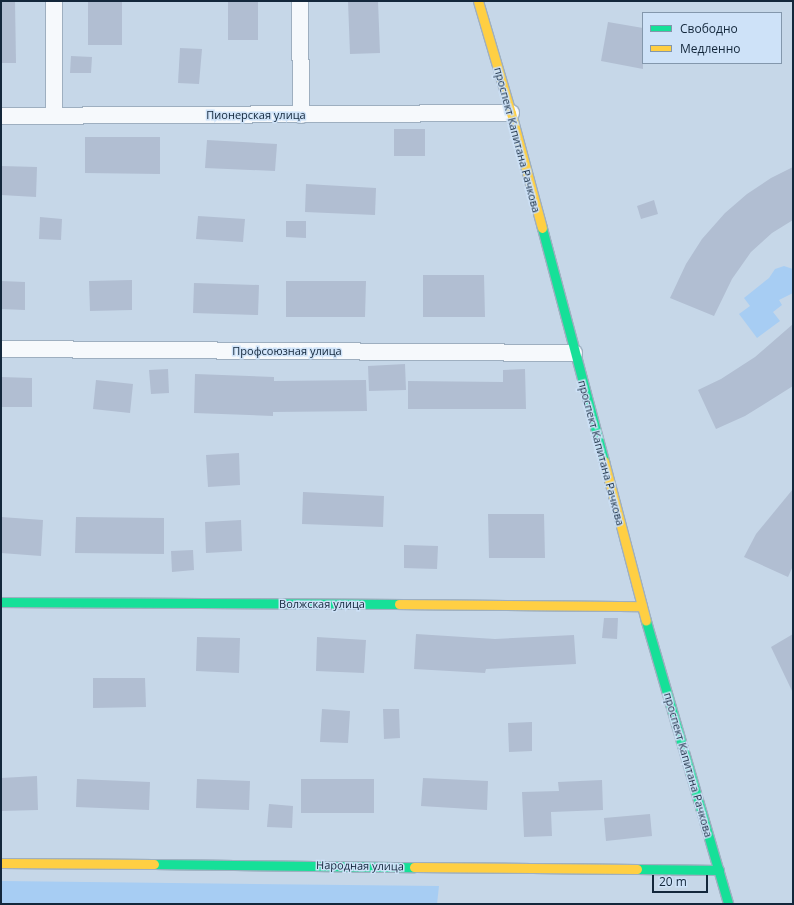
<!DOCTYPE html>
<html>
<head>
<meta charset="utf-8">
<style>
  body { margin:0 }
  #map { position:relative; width:794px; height:905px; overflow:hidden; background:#c6d7e8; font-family:"Open Sans",sans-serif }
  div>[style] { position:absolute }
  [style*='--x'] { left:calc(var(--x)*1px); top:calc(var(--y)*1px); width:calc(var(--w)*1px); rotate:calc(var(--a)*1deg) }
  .green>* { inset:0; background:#a7cdf3 }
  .building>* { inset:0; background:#b1bed2 }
  .roads { filter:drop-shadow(1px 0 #9eafc0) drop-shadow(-1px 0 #9eafc0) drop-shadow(0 1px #9eafc0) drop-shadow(0 -1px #9eafc0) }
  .street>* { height:16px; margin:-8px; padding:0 8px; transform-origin:8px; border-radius:8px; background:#f6f9fc }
  .fast>* { height:9px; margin:-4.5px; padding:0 4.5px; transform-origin:4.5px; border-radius:4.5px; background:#16e098 }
  .slow>* { height:9px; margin:-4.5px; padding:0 4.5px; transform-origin:4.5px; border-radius:4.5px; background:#ffcf43 }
  span { translate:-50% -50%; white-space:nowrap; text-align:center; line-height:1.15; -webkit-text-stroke:3px #cee2f8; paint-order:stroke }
  .street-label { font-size:11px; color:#13273b }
  .frame { position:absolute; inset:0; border:2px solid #13273b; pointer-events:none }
  .legend { position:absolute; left:642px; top:12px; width:140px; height:52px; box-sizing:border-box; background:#cee2f8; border:1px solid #8397ac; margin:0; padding:5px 7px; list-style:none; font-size:12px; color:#13273b }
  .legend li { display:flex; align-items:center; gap:8px; height:20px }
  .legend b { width:20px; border:1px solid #8397ac }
  .scale { position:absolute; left:652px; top:875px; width:56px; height:18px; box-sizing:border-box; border:2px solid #13273b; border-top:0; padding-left:5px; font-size:12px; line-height:14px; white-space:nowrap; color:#13273b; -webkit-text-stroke:3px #cee2f8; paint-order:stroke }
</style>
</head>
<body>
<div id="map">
  <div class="green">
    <div style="clip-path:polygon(784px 266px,793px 269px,793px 293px,779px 300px,782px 305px,773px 312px,780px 321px,757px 338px,739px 314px,750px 306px,744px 298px,769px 278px,775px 269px)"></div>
    <div style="clip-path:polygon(1px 881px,439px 886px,437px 904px,1px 904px)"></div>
  </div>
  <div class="building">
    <div style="clip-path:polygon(1px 1px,15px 1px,16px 63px,1px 63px)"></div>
    <div style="clip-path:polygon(88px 1px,122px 1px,122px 45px,88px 45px)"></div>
    <div style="clip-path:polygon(228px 1px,258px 1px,258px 40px,228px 40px)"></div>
    <div style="clip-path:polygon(348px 1px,378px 1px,380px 53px,350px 54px)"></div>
    <div style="clip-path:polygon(608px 22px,643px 28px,643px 69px,601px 61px)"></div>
    <div style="clip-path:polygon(180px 48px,202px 49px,199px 84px,178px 83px)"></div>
    <div style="clip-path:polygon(71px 56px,92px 57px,91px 73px,70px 73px)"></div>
    <div style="clip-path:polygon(394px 129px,425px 129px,425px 156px,394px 156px)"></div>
    <div style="clip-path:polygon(85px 137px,160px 137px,160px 174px,85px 173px)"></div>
    <div style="clip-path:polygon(207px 140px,277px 144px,275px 171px,205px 168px)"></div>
    <div style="clip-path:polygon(1px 166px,37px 167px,36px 197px,1px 195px)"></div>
    <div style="clip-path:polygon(793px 167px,793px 220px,772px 233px,751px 252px,732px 279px,714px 316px,670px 298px,686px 264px,702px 239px,725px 213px,747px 194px,771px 178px)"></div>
    <div style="clip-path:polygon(306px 184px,376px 188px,375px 215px,305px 212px)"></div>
    <div style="clip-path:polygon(654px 200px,658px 214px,641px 219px,637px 206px)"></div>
    <div style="clip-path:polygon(198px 216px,245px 219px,243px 242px,196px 239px)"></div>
    <div style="clip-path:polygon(40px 217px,62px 219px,61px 240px,39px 239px)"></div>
    <div style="clip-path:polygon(286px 221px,306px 221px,306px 238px,286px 237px)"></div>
    <div style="clip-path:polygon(423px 275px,484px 275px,485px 317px,423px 317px)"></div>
    <div style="clip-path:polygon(132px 280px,132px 310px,90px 311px,89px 281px)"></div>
    <div style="clip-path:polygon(1px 281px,25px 282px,25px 310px,1px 309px)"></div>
    <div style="clip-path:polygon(286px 281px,366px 281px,365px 317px,286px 317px)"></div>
    <div style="clip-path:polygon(194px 283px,259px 285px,258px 315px,193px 313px)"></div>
    <div style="clip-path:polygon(793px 324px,793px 386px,745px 416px,716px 429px,698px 390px,721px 379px,755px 357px)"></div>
    <div style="clip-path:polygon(405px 364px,406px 390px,369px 391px,368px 366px)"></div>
    <div style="clip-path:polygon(168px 369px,169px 393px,151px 394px,149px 370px)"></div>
    <div style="clip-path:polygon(525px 369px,526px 409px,408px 409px,408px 381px,503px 382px,503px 370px)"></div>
    <div style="clip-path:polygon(195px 374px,274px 377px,274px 381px,366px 380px,367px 411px,273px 412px,273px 416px,194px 413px)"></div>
    <div style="clip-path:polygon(1px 377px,32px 378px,32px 407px,1px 407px)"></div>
    <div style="clip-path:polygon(96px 380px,133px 384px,130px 413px,93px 409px)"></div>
    <div style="clip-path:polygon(239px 453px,240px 485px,208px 487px,206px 455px)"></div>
    <div style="clip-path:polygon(793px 489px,793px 566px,788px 577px,744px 557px,756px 534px)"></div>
    <div style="clip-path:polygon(303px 492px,384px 496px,383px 527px,302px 524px)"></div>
    <div style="clip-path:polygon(488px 514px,544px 514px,545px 558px,489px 558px)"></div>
    <div style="clip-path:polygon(1px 517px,43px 520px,41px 556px,1px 553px)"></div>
    <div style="clip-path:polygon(76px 517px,164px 518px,164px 554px,75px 553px)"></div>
    <div style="clip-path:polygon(241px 520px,242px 551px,206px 553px,205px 522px)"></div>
    <div style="clip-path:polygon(404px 545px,438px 546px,437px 569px,404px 568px)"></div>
    <div style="clip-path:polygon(193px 550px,194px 570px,172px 572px,171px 551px)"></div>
    <div style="clip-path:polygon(604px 618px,618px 618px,617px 639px,602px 638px)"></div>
    <div style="clip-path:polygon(416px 634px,495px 639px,574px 635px,576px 664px,486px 669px,485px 673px,414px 669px)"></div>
    <div style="clip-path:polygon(793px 634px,793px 693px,771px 647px)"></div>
    <div style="clip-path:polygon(197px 637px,240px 638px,239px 673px,196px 671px)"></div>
    <div style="clip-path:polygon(317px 637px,366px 640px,364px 673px,316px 671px)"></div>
    <div style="clip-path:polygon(93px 678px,145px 678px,146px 707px,93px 708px)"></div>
    <div style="clip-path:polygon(322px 709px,350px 711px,348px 743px,320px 742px)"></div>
    <div style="clip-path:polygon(383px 709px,399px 709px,400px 738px,384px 739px)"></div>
    <div style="clip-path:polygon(532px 722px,532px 751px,509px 752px,508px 723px)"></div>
    <div style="clip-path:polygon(37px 776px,38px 810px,1px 811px,1px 778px)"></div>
    <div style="clip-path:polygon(423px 778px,488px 781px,487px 810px,421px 806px)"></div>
    <div style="clip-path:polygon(77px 779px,150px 782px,149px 810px,76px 807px)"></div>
    <div style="clip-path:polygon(197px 779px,250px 781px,249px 810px,196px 808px)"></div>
    <div style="clip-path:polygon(301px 779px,374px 779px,374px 813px,301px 813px)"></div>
    <div style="clip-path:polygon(602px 780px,603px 810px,551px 812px,552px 836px,524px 837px,522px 792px,559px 791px,558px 782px)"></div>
    <div style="clip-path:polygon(269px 804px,293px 806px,292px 828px,267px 827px)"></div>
    <div style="clip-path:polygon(650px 814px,652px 836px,606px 841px,604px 818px)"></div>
  </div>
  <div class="roads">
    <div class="street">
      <div style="--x:300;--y:1;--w:114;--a:89.5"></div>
      <div style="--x:1;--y:116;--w:510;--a:-0.34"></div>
      <div style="--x:54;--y:116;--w:115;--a:-90"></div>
      <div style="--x:1;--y:349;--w:573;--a:0.4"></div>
    </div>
    <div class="fast">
      <div style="--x:542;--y:228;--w:241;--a:75.1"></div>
      <div style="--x:1;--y:602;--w:398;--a:0.3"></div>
      <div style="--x:646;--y:621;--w:295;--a:73.8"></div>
      <div style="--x:154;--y:864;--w:260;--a:0.7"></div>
      <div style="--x:637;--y:869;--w:82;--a:0.7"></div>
    </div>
    <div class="slow">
      <div style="--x:478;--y:1;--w:117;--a:73.6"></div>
      <div style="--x:511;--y:113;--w:119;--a:74.9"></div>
      <div style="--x:604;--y:461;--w:165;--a:75.3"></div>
      <div style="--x:399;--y:604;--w:243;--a:0.5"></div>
      <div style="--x:1;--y:863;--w:153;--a:0.4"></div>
      <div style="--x:414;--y:867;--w:223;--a:0.5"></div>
    </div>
  </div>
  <div class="street-label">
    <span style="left:256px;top:115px">Пионерская улица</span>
    <span style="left:517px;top:140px;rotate:75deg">проспект Капитана Рачкова</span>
    <span style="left:287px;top:351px">Профсоюзная улица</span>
    <span style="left:601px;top:453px;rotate:75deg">проспект Капитана Рачкова</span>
    <span style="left:322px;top:604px">Волжская улица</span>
    <span style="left:688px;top:765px;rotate:74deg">проспект Капитана Рачкова</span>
    <span style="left:360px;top:866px;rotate:1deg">Народная улица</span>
  </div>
  <div class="frame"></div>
  <ul class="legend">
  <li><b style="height:5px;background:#16e098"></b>Свободно</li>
  <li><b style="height:5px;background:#ffcf43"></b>Медленно</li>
  </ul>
  <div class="scale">20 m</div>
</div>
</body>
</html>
